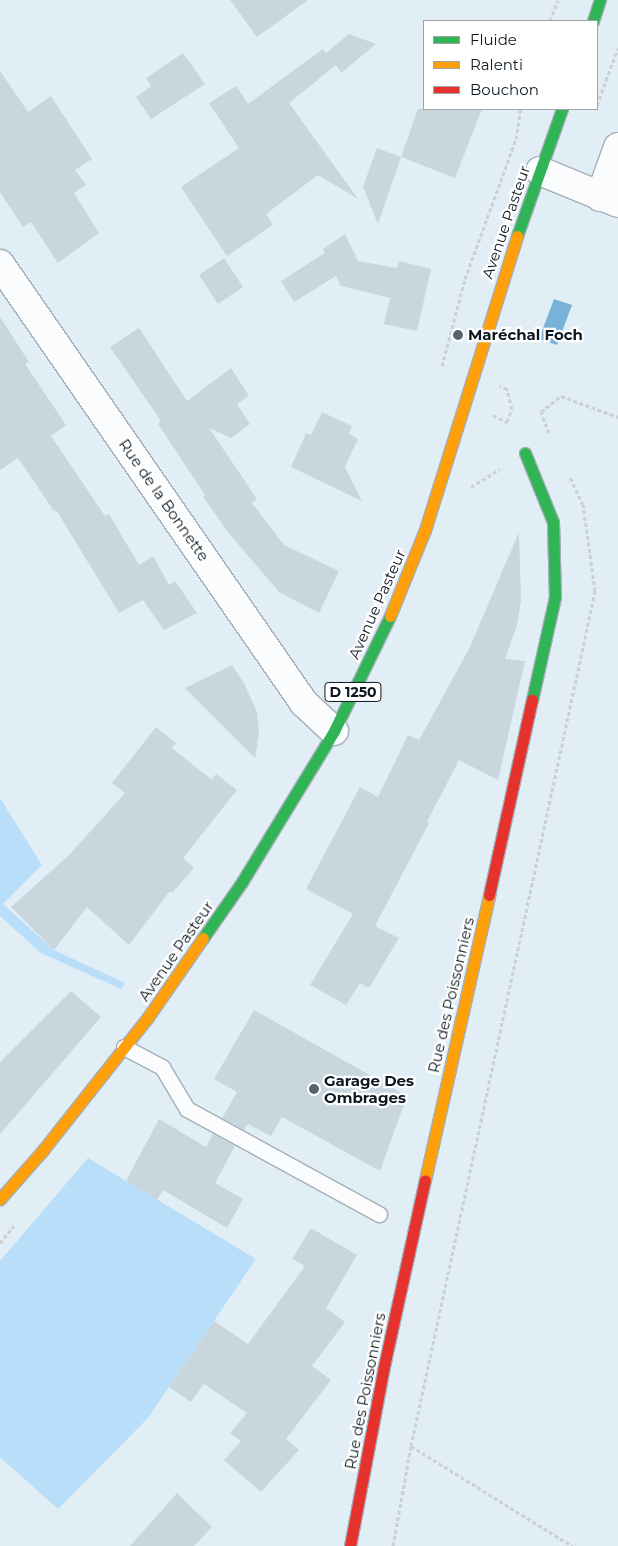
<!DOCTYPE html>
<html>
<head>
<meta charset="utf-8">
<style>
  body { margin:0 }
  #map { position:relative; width:618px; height:1546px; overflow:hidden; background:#e2eef6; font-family:Montserrat,sans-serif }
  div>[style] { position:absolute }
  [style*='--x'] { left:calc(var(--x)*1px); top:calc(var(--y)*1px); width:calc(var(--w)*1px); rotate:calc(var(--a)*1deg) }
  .green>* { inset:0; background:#b9def9 }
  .water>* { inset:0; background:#79b2d8 }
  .building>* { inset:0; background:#cad6de }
  .path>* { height:3px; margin-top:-1.5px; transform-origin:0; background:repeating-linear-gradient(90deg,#cdd0d3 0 4px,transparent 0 6.5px) }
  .roads { filter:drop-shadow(1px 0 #a4afb7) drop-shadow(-1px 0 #a4afb7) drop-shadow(0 1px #a4afb7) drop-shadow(0 -1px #a4afb7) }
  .lane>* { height:15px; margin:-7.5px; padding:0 7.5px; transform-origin:7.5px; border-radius:7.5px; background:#fbfcfe }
  .street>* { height:28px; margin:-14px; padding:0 14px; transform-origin:14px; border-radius:14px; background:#fbfcfe }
  .fast>* { height:11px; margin:-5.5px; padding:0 5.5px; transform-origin:5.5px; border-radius:5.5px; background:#30b455 }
  .slow>* { height:11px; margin:-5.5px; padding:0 5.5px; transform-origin:5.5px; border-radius:5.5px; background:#ff9f0a }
  .jam>* { height:11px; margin:-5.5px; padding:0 5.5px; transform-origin:5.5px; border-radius:5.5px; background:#e5322d }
  .dots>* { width:14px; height:14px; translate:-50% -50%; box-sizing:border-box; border:2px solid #fff; border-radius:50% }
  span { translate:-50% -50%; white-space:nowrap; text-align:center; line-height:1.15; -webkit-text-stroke:4.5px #fff; paint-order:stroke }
  .shield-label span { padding:1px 4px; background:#fff; border:1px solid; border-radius:4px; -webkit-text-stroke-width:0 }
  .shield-label { font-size:14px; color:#0c1821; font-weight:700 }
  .street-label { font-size:15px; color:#0c1821 }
  .poi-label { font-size:15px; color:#0c1821; font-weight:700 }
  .left { translate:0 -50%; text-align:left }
  .legend { position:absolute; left:423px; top:20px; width:175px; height:90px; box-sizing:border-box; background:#fff; border:1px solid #9ea3a6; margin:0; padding:6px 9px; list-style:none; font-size:15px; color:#0c1821 }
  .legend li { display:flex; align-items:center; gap:10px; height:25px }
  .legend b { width:25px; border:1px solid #9ea3a6 }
</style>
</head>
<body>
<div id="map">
  <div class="green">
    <div style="clip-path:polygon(0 798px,42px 865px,3px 904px,54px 950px,125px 983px,121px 989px,41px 953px,0 916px)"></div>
    <div style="clip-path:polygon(88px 1158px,256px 1259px,148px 1418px,58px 1509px,0 1457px,0 1261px)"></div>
  </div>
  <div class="water">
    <div style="clip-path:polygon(554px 299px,572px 305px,557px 345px,539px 339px)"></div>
  </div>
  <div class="building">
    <div style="clip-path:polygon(230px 0,308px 0,257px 37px)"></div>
    <div style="clip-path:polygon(349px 34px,376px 44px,341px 73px,336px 65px,289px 103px,358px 199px,318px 175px,266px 214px,273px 225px,227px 256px,181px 187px,239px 148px,209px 103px,236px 86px,248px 104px,323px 49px,330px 58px,326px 53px)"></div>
    <div style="clip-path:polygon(183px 53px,205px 84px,151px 119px,136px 97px,151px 86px,146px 78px)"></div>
    <div style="clip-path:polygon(0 71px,28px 112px,51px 96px,92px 159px,75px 170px,86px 185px,74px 193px,99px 233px,58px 263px,31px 222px,23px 227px,0 192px)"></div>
    <div style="clip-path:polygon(418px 109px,482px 109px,455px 178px,401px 157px)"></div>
    <div style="clip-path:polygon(377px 148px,401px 157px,378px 224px,363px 187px)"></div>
    <div style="clip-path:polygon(345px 234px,358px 261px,397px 268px,399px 261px,431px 269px,417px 331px,384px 324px,390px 298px,341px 286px,336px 276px,294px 302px,281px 281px,325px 253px,323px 249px)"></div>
    <div style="clip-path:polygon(224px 258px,243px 287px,218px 304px,199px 275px)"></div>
    <div style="clip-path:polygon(0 317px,29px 362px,25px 364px,66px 425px,51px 436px,105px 516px,109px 514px,139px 565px,153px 556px,169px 585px,175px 581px,197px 613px,164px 630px,143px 600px,119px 613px,56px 510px,54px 511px,18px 458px,0 470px)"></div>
    <div style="clip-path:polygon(139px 328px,187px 401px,231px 368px,249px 396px,237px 404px,250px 424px,231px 438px,209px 428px,257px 499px,252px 503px,284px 545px,339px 571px,319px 613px,279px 592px,228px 532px,203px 497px,205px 495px,158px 424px,161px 421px,110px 347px)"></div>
    <div style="clip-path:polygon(322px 412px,352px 426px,349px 434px,358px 439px,345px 467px,362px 501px,291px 467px,306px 433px,311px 435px)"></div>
    <div style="clip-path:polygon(519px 532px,521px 600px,517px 625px,505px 659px,525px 661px,498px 780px,459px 760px,427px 822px,429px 823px,375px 926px,399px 938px,369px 988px,360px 983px,346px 1005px,310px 985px,353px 914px,306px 889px,360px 787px,378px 797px,408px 735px,419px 740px,469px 649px)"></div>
    <div style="clip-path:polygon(232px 665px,244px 683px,257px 712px,259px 733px,255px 758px,185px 688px)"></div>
    <div style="clip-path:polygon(156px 727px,176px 743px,172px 748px,212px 780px,216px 774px,237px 790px,183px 858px,194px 868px,172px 893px,170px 891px,129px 945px,87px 907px,54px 950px,11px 907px,69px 855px,125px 793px,112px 783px)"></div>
    <div style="clip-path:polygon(71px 991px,101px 1017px,0 1134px,0 1062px)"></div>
    <div style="clip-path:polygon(254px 1010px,407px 1096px,380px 1171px,282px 1117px,271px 1136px,248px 1124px,244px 1130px,222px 1118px,237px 1092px,214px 1079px)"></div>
    <div style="clip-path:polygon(159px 1119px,206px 1147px,213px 1134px,235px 1146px,215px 1183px,243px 1199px,227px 1228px,163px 1190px,157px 1200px,126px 1181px)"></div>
    <div style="clip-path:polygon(311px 1228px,357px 1255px,326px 1308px,345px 1322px,312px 1366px,331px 1380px,286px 1439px,299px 1450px,261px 1492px,224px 1460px,241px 1441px,230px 1433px,247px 1413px,204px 1384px,191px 1402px,169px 1387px,214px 1321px,248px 1344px,305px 1266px,292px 1259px)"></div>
    <div style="clip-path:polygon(177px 1493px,212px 1527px,194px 1546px,130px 1546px)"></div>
  </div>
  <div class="path">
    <div style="--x:550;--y:21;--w:22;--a:-69"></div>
    <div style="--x:597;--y:105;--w:61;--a:-69.8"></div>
    <div style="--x:442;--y:366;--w:90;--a:-75.2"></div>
    <div style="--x:465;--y:279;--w:149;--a:-70"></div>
    <div style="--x:516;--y:139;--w:30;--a:-81"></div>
    <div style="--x:493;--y:415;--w:16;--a:27"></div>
    <div style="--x:507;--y:422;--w:14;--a:-69"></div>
    <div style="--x:512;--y:409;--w:21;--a:-104"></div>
    <div style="--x:507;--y:389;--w:8;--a:-157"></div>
    <div style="--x:549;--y:433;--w:22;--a:-111"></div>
    <div style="--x:541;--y:412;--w:26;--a:-39"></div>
    <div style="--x:561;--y:396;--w:61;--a:20.2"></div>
    <div style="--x:471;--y:487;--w:34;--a:-32"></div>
    <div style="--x:0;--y:1243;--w:22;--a:-51"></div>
    <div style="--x:411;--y:1446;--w:190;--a:31.8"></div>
    <div style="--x:393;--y:1546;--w:102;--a:-79.8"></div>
    <div style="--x:411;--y:1446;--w:875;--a:-77.85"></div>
    <div style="--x:595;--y:591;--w:87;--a:-97.9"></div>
    <div style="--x:583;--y:505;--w:31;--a:-115"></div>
  </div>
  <div class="roads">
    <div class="lane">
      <div style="--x:124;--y:1047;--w:43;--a:27.8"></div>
      <div style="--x:162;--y:1067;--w:49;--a:59.2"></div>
      <div style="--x:187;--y:1109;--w:219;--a:28.7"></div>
    </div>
    <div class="street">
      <div style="--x:540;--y:171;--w:84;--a:22.3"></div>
      <div style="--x:600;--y:197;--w:53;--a:-70.2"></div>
      <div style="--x:0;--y:264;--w:534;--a:55.3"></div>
      <div style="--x:304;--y:703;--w:41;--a:43"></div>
    </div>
    <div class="fast">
      <div style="--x:593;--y:21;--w:22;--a:-72"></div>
      <div style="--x:517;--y:236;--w:135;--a:-70.5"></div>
      <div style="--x:525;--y:453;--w:74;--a:67.9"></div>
      <div style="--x:553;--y:522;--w:75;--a:88.5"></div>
      <div style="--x:555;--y:597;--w:106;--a:102.6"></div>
      <div style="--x:203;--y:938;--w:68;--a:-55.1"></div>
      <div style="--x:242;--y:882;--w:177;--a:-58.6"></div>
      <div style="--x:334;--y:731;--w:128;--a:-64"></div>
    </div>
    <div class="slow">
      <div style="--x:390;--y:616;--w:93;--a:-67.9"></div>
      <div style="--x:425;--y:530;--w:308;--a:-72.6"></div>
      <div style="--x:425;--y:1180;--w:292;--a:-77.3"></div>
      <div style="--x:0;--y:1199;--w:65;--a:-48.7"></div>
      <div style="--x:43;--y:1150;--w:169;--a:-51.7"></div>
      <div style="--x:148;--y:1017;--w:96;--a:-55.2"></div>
    </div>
    <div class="jam">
      <div style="--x:489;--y:895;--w:200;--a:-77.6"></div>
      <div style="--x:350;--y:1546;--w:183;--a:-79.3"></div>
      <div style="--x:384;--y:1366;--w:190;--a:-77.6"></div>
    </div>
  </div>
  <div class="dots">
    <div style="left:458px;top:335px;background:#57636c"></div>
    <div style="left:314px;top:1089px;background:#57636c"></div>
  </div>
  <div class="shield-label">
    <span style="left:353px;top:692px">D 1250</span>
  </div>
  <div class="street-label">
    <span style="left:506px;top:222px;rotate:-71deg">Avenue Pasteur</span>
    <span style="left:164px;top:500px;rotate:55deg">Rue de la Bonnette</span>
    <span style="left:377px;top:604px;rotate:-66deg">Avenue Pasteur</span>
    <span style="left:176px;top:951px;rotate:-55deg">Avenue Pasteur</span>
    <span style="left:451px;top:995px;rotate:-77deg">Rue des Poissonniers</span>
    <span style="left:365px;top:1391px;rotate:-79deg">Rue des Poissonniers</span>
  </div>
  <div class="poi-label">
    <span class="left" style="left:468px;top:335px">Maréchal Foch</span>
    <span class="left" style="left:324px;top:1089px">Garage Des<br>Ombrages</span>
  </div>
  <ul class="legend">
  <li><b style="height:6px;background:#30b455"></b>Fluide</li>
  <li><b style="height:6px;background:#ff9f0a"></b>Ralenti</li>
  <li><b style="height:6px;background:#e5322d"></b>Bouchon</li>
  </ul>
</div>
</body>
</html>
